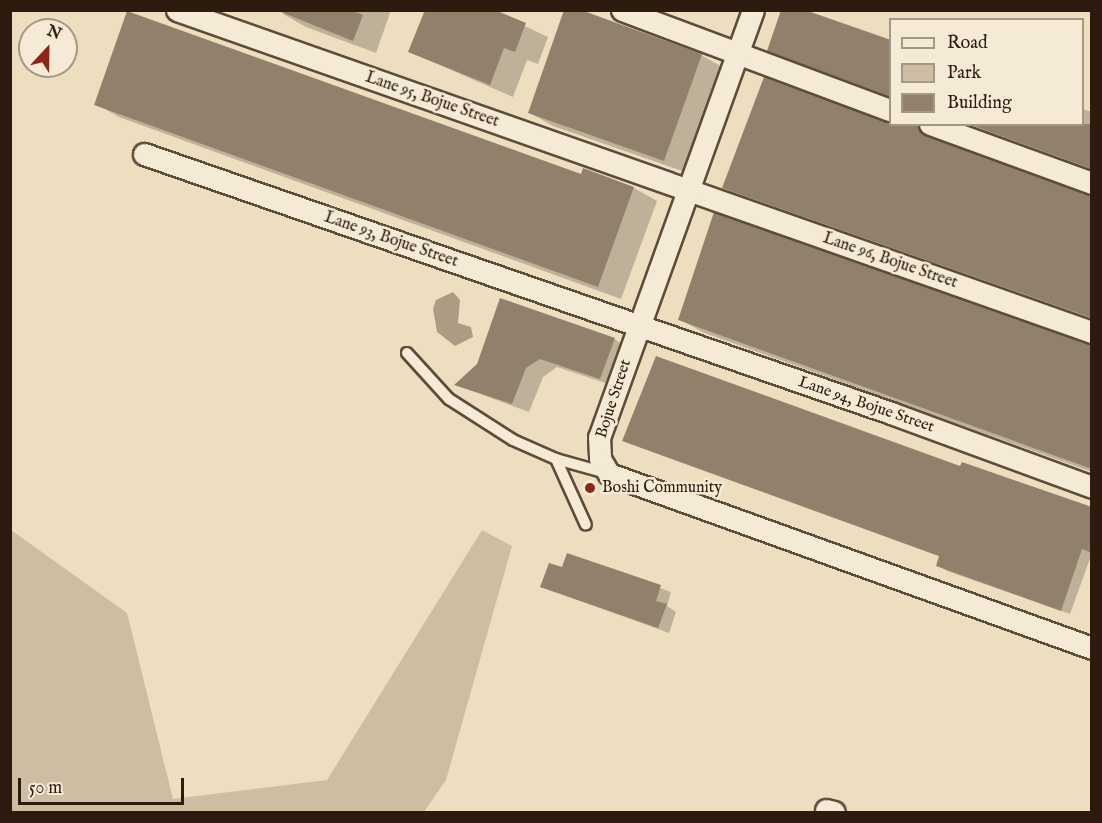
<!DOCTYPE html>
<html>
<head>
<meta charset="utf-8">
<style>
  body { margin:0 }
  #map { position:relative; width:1102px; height:823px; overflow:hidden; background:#eedec0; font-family:"IM FELL English",serif }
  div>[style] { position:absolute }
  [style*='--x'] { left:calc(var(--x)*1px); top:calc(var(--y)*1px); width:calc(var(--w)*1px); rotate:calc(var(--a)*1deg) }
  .green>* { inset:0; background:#cdbda2 }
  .water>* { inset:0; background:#ac9c83 }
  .shadow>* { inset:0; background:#0003 }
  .building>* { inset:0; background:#91806b }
  .roads { filter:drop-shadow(2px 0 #5c4c3a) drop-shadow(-2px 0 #5c4c3a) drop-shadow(0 2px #5c4c3a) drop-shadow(0 -2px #5c4c3a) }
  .service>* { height:10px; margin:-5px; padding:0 5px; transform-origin:5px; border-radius:5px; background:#f4ead6 }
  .minor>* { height:21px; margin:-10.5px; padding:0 10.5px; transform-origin:10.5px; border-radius:10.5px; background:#f4ead6 }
  .dots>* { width:16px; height:16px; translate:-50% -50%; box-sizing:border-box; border:3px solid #f4ead6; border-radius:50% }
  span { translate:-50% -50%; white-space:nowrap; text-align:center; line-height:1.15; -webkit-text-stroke:5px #f4ead6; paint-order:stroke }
  .street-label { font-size:16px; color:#2c1b0e }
  .poi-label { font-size:16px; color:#2c1b0e }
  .left { translate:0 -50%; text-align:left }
  .frame { position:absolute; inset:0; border:12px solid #2c1b0e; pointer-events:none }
  .legend { position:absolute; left:889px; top:18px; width:195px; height:108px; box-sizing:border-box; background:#f4ead6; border:2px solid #a49786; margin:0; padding:8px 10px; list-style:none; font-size:18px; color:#2c1b0e }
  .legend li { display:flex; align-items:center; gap:12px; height:30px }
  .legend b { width:30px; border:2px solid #a49786 }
  .north { position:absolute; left:18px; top:18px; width:60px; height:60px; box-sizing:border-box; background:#f4ead6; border:2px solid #a49786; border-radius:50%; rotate:22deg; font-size:16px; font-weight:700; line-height:24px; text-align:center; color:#2c1b0e }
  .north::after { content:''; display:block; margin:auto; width:21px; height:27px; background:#8f2418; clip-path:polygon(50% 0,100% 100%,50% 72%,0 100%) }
  .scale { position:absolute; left:18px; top:778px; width:166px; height:27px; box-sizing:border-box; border:3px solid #2c1b0e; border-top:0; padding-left:8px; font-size:18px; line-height:21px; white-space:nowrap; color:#2c1b0e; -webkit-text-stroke:4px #f4ead6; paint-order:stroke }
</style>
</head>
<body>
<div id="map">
  <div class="green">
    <div style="clip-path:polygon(11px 530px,127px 613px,173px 799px,327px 780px,482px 530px,512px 546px,446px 780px,424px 812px,11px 812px)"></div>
  </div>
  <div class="water">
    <div style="clip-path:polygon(453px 292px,460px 300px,458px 323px,471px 327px,473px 337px,455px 346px,437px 332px,433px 309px,436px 300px)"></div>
  </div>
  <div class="shadow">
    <div style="clip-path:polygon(285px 10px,391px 10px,376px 53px,306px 27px,283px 14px)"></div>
    <div style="clip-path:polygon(419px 10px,491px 10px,548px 37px,538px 64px,527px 60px,513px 97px,410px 52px,425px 14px)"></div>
    <div style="clip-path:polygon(890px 42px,890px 100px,792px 63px,769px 50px)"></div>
    <div style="clip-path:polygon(701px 55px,724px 68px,688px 173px,553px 126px,530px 113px)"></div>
    <div style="clip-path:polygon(96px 104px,582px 175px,584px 170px,634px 188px,657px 201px,621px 299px,119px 117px)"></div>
    <div style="clip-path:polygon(1082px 109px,1092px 112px,1092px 175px,959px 124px,1082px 124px)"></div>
    <div style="clip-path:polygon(885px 123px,958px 124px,940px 134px,942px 144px,1092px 196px,1092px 322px,747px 201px,724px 188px)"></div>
    <div style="clip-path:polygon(680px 319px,1092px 346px,1092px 472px,702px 332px)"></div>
    <div style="clip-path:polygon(614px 339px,631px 349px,617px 387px,557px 367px,543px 377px,529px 412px,456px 385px,478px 365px)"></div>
    <div style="clip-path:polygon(624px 440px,961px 468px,1092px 509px,1092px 553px,1070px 614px,947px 571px,938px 565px,941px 557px)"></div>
    <div style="clip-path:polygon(568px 555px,671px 592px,667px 606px,676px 612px,669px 633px,542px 587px,563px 569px)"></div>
  </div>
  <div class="building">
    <div style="clip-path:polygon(276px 10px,350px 10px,363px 15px,353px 41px)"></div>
    <div style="clip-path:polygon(425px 10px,495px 10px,526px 23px,515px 52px,504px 48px,490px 85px,408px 52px)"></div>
    <div style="clip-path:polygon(564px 10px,581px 10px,702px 54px,664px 161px,528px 113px)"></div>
    <div style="clip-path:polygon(781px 10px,805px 10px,891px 40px,891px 97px,767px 51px)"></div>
    <div style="clip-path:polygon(127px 11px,581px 174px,583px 168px,634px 187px,598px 287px,94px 105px)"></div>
    <div style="clip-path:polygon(764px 77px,891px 124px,918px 124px,926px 136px,1092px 195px,1092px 318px,722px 188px)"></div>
    <div style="clip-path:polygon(969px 124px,1092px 124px,1092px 169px)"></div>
    <div style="clip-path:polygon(714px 212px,1092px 344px,1092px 469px,678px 320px)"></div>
    <div style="clip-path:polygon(500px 298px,615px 338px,600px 379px,540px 359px,526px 368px,512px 404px,454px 385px,477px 364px)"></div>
    <div style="clip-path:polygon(656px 356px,960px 466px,962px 462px,1092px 507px,1092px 553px,1082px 549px,1061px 611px,936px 566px,939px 556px,622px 441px)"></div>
    <div style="clip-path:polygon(567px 553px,661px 585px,656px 601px,667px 604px,658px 628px,540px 587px,549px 563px,562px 567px)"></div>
  </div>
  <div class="roads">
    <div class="service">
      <div style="--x:407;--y:353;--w:62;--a:47.6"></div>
      <div style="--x:449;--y:399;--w:76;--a:32.6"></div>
      <div style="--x:513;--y:440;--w:47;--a:23.8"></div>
      <div style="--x:556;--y:459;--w:72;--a:65.6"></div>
      <div style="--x:556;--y:459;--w:52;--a:15.6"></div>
    </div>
    <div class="minor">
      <div style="--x:177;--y:10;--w:970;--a:19.39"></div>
      <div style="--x:622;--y:10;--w:286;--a:20.5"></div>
      <div style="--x:753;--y:10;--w:454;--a:109.8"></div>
      <div style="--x:599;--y:437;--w:22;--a:87"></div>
      <div style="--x:600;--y:459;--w:17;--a:59"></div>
      <div style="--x:609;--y:474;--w:513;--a:19.81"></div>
      <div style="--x:930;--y:124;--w:172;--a:20"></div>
      <div style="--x:144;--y:154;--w:791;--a:19.12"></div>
      <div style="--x:891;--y:413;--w:214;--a:20.2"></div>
      <div style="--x:826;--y:810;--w:8;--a:14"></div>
    </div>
  </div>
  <div class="dots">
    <div style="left:590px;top:488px;background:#8f2418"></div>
  </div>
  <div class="street-label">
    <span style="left:432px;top:100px;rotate:19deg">Lane 95, Bojue Street</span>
    <span style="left:391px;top:240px;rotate:19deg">Lane 93, Bojue Street</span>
    <span style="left:890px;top:261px;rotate:19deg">Lane 96, Bojue Street</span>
    <span style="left:614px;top:399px;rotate:-72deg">Bojue Street</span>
    <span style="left:866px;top:405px;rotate:19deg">Lane 94, Bojue Street</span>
  </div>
  <div class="poi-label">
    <span class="left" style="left:602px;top:488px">Boshi Community</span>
  </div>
  <div class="frame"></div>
  <ul class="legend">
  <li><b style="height:8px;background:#f4ead6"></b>Road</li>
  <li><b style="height:16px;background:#cdbda2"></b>Park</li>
  <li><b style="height:16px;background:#91806b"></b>Building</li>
  </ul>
  <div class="north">N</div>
  <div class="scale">50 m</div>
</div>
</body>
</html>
